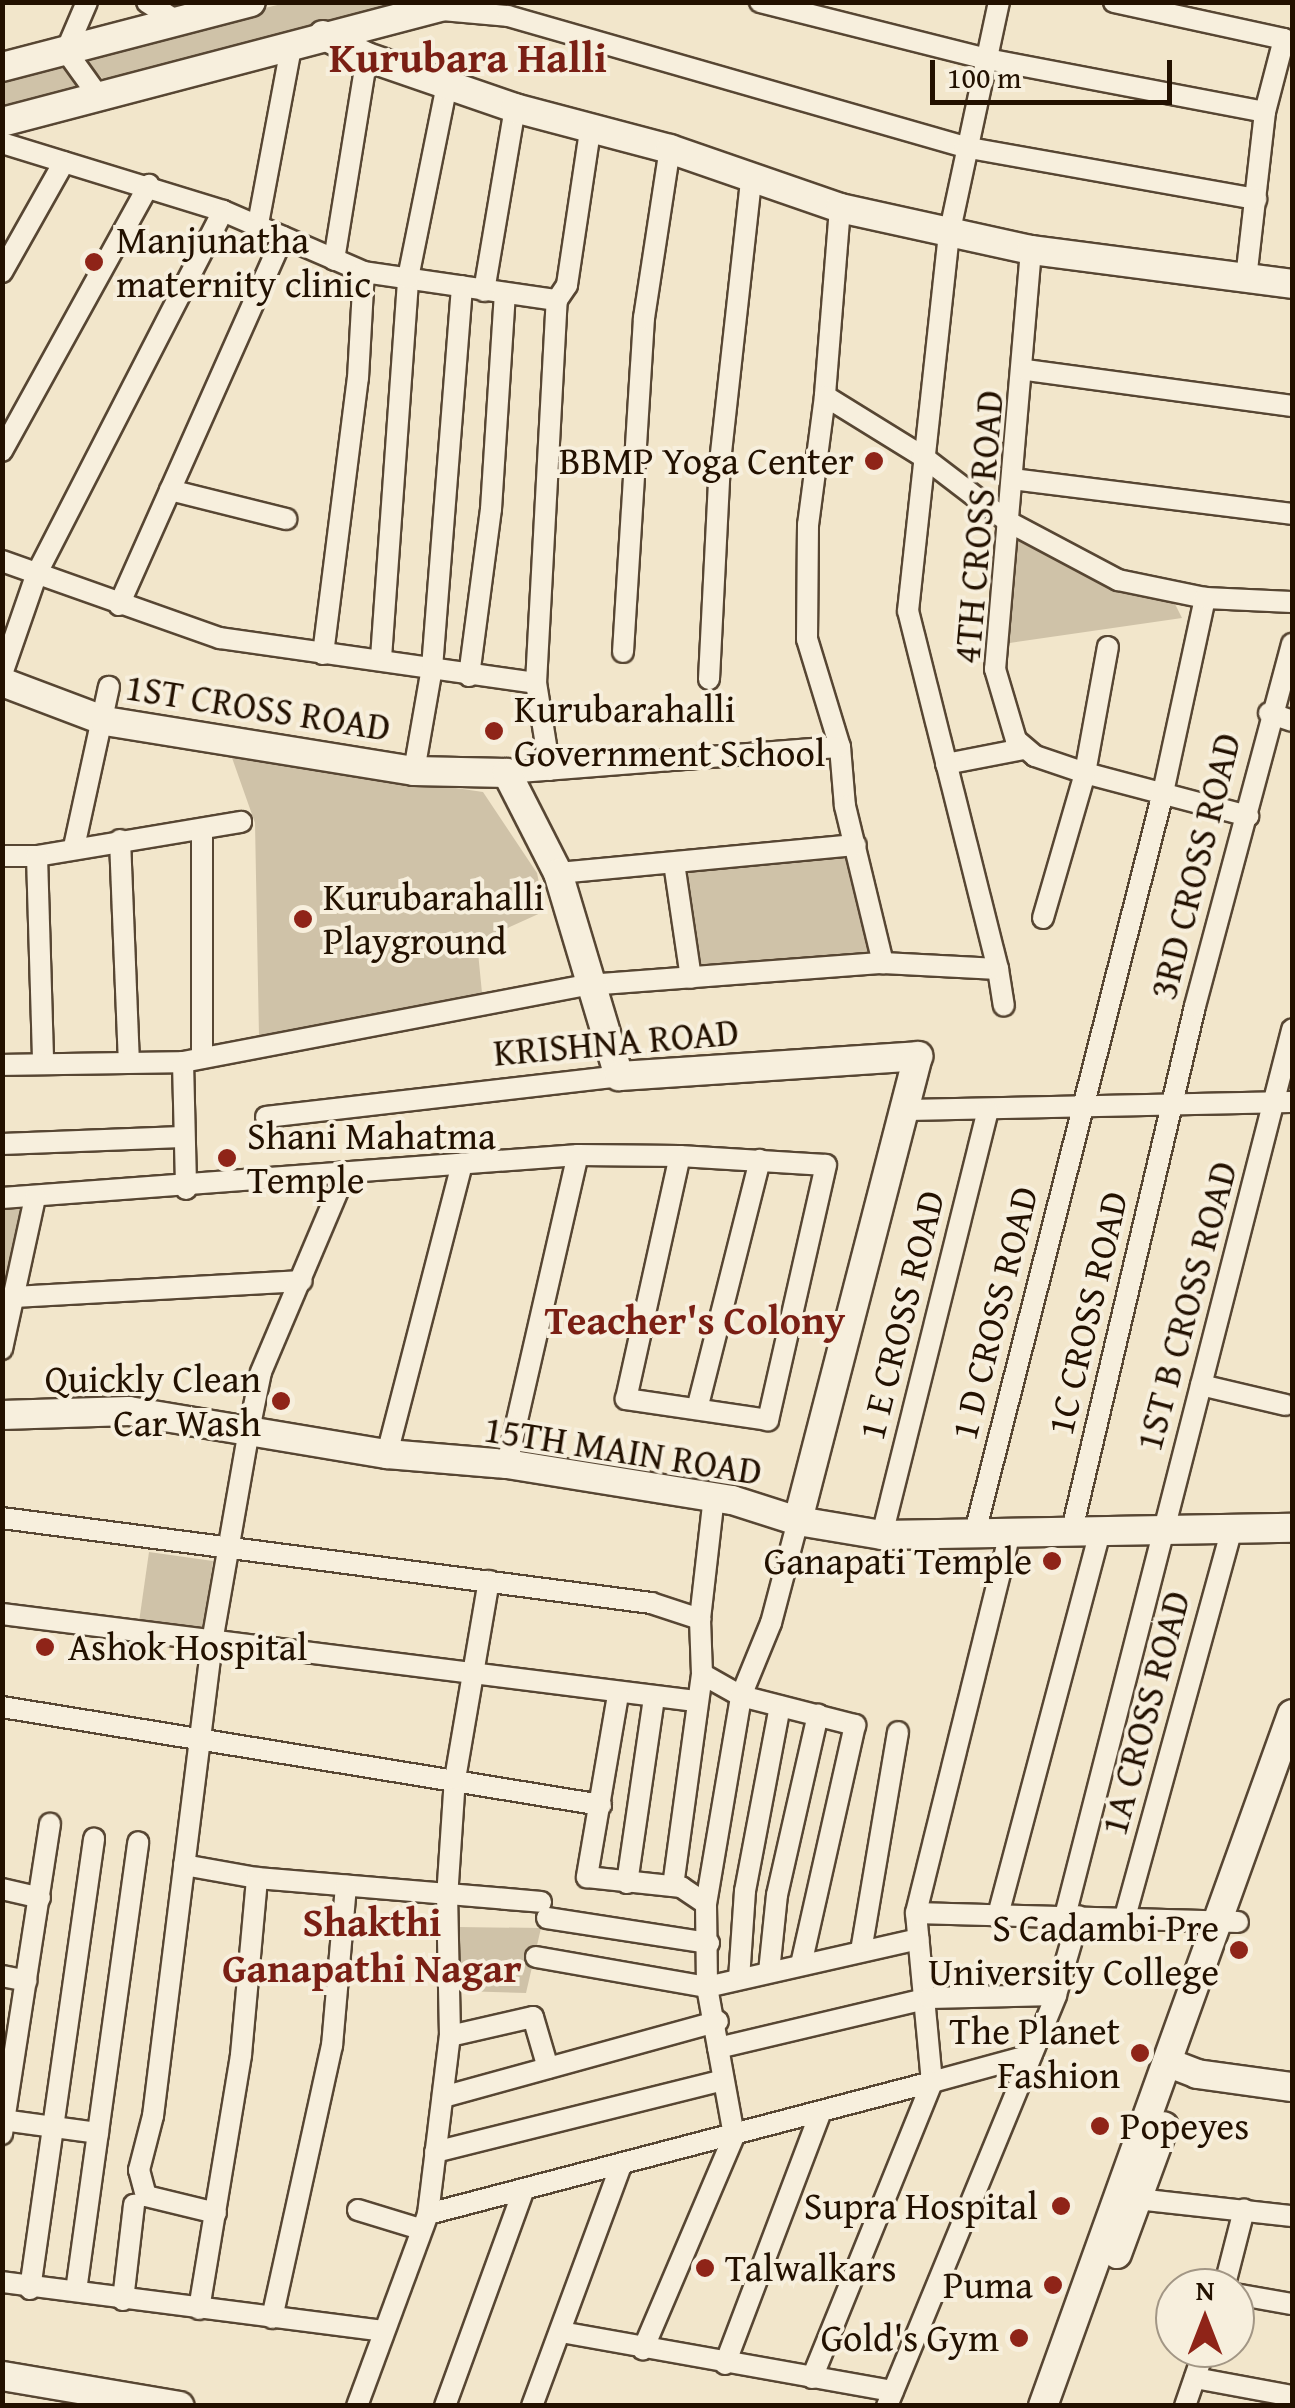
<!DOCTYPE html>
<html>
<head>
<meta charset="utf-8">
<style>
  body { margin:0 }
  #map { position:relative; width:1295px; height:2408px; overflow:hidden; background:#f2e6cb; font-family:"Gentium Book Plus",serif }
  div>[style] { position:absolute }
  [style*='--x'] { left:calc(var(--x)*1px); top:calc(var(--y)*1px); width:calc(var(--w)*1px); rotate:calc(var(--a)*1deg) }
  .green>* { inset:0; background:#cfc2a8 }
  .roads { filter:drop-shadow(2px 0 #574633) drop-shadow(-2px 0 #574633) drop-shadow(0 2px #574633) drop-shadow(0 -2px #574633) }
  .street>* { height:20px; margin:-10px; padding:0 10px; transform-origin:10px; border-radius:10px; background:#f7efdd }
  .secondary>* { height:28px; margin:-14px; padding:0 14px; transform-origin:14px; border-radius:14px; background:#f7efdd }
  .dots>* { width:28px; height:28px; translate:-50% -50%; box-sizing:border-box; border:5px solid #f7efdd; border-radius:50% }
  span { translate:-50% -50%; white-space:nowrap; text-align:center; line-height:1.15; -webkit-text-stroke:8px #f7efdd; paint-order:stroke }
  .poi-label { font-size:38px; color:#231100 }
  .left { translate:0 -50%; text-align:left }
  .right { translate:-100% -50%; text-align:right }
  .street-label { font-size:38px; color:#231100 }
  .neighbourhood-label { font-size:40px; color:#7a1f14; font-weight:700 }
  .quarter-label { font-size:42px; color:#7a1f14; font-weight:700 }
  .frame { position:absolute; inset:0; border:5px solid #231100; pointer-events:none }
  .north { position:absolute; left:1155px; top:2268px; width:100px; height:100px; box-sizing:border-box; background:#f7efdd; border:2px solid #a29685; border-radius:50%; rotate:0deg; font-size:28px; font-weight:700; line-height:40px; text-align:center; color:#231100 }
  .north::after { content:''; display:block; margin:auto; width:35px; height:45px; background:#8f2418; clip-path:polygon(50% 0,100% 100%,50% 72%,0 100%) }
  .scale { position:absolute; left:930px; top:60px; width:242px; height:45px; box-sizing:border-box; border:5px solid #231100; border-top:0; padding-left:12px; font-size:30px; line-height:35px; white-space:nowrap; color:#231100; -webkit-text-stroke:8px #f7efdd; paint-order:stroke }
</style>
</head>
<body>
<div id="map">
  <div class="green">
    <div style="clip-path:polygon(286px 3px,394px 3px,104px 80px,76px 52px)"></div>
    <div style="clip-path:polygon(63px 56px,85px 85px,3px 105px,3px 72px)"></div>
    <div style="clip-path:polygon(1014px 531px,1173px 600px,1182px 618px,1003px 644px)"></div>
    <div style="clip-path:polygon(231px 755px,483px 792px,537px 873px,545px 911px,477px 942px,482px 993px,259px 1037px,255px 823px)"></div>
    <div style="clip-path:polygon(853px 851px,876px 955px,692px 969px,677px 868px)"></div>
    <div style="clip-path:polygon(3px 1206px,22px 1206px,3px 1306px)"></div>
    <div style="clip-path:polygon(149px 1552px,213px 1561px,203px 1631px,139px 1622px)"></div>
    <div style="clip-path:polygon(458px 1927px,541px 1928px,526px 1993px,460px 1991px)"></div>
  </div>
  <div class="roads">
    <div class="street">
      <div style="--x:87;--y:2;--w:53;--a:113.2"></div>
      <div style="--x:66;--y:51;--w:57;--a:54.3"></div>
      <div style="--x:147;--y:2;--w:33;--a:33"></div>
      <div style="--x:760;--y:2;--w:234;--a:14.1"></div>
      <div style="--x:987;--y:59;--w:283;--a:10.8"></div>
      <div style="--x:1114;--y:2;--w:174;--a:12.3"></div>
      <div style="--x:1284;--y:39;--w:75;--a:104.6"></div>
      <div style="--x:1265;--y:112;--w:167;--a:96.5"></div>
      <div style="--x:441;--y:10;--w:67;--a:5.1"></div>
      <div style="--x:508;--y:16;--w:474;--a:16"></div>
      <div style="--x:964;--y:147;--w:297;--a:10.1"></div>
      <div style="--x:2;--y:143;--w:231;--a:17.1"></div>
      <div style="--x:223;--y:211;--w:154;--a:23.4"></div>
      <div style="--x:364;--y:272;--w:195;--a:8.3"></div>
      <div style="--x:840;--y:208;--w:189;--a:94.6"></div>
      <div style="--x:825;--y:396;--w:114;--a:31.7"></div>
      <div style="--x:922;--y:456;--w:107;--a:37.4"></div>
      <div style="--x:1007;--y:521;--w:126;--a:28"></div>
      <div style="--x:1118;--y:580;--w:89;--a:11.7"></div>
      <div style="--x:258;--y:224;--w:184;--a:-79.4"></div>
      <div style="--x:1031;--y:250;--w:421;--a:94.9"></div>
      <div style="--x:995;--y:669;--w:74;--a:73.5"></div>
      <div style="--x:1016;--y:740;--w:25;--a:40"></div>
      <div style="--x:1035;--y:756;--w:53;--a:18.8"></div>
      <div style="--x:1085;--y:773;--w:169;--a:14.8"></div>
      <div style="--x:334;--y:260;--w:206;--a:-80.8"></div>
      <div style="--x:2;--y:272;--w:126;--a:-60.6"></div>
      <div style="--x:484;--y:291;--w:186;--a:-80.4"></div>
      <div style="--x:1026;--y:370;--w:268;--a:7.7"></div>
      <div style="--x:825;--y:396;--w:130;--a:97.5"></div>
      <div style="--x:808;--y:525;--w:114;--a:90.5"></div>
      <div style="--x:807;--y:639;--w:113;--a:73"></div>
      <div style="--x:840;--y:747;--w:59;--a:85.2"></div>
      <div style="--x:845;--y:806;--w:162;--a:76.4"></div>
      <div style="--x:2;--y:451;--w:304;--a:-61.1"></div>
      <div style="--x:1012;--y:479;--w:282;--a:7.1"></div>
      <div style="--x:170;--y:490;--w:120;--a:14"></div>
      <div style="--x:2;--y:561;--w:231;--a:19.5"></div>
      <div style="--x:220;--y:638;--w:319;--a:8.1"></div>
      <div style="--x:119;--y:605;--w:403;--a:-66"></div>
      <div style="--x:623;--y:652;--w:335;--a:-86.4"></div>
      <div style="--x:644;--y:318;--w:171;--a:-81.3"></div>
      <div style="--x:323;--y:654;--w:278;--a:-82.8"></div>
      <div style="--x:358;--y:378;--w:106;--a:-86.8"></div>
      <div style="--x:381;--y:658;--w:381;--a:-85.9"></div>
      <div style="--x:408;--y:278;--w:198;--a:-78.6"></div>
      <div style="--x:2;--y:674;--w:107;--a:-70.9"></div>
      <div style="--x:37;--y:573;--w:407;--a:-62.8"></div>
      <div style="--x:469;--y:676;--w:168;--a:-82.5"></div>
      <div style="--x:491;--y:509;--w:215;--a:-86.3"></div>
      <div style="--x:709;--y:679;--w:217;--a:-87.1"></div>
      <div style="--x:720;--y:462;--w:283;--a:-83.7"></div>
      <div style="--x:1269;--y:713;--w:24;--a:19"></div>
      <div style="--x:946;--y:764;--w:78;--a:-11"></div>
      <div style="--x:550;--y:770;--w:88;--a:-99.1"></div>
      <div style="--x:536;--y:683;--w:384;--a:-86.9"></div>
      <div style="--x:557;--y:300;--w:18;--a:-56"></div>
      <div style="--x:567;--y:285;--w:156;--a:-81.5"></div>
      <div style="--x:414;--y:771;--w:105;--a:-80.1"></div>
      <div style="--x:432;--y:668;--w:383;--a:-85.5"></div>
      <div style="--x:507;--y:773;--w:334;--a:-4.5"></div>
      <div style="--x:120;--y:840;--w:221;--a:87.7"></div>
      <div style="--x:74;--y:847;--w:164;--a:-77.7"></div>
      <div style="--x:2;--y:856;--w:35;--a:0"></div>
      <div style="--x:37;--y:856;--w:207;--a:-9.5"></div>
      <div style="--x:37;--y:856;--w:207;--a:88.3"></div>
      <div style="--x:674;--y:863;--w:116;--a:81.6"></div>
      <div style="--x:558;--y:873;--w:299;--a:-5.4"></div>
      <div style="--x:1043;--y:918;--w:151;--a:-73.8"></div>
      <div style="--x:1085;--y:773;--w:128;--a:-79.7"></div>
      <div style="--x:998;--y:969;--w:37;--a:81"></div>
      <div style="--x:202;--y:1058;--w:229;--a:-90"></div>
      <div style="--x:183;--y:1062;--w:127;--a:88.6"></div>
      <div style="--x:2;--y:1065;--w:181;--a:-0.9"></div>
      <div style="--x:183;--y:1062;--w:412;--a:-10.8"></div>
      <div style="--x:588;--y:985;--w:296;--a:-4.3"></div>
      <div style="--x:883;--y:963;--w:115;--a:3"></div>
      <div style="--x:998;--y:969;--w:369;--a:-104.1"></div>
      <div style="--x:908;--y:611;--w:378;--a:-83.8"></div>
      <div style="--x:949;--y:235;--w:238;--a:-77.9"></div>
      <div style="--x:906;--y:1110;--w:386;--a:-1.2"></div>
      <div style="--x:266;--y:1117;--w:355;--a:-6.6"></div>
      <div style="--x:2;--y:1144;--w:180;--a:-2.2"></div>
      <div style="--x:2;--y:1198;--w:578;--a:-4.27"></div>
      <div style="--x:578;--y:1155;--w:102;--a:0.6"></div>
      <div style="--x:680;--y:1156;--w:146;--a:3.5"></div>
      <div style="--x:826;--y:1165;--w:262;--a:102.8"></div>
      <div style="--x:768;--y:1420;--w:144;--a:-171.6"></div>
      <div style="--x:626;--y:1399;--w:249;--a:-77.5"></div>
      <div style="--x:15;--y:1297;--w:287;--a:-3.2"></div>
      <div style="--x:2;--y:1349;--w:155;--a:-77.7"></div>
      <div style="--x:1201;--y:1385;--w:87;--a:13.2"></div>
      <div style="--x:697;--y:1409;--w:257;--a:-75.8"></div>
      <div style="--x:387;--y:1454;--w:300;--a:-75.5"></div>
      <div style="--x:507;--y:1464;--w:317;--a:-77.1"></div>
      <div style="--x:2;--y:1518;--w:655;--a:7.46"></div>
      <div style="--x:651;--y:1603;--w:52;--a:18.1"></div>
      <div style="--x:1071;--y:1534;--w:542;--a:-76.78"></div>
      <div style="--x:1195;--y:1006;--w:375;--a:-75"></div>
      <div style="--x:882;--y:1535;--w:437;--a:-76"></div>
      <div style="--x:974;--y:1536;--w:763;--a:-75.73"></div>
      <div style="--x:1162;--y:797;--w:204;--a:-77.8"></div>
      <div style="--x:1205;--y:598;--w:87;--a:2.6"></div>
      <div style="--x:1009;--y:1537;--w:387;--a:103.9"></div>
      <div style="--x:916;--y:1913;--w:170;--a:84.6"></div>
      <div style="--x:932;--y:2082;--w:103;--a:-15.3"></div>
      <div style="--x:2;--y:1614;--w:699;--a:7.15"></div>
      <div style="--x:702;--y:1674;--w:45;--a:29.4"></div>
      <div style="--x:741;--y:1696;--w:118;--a:14.3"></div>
      <div style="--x:855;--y:1725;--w:245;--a:102.7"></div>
      <div style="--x:618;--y:1695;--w:185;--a:99.7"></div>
      <div style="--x:587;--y:1877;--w:95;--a:6.1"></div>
      <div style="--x:681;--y:1887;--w:30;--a:34"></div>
      <div style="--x:706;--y:1904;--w:83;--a:89.3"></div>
      <div style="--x:707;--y:1987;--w:151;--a:79.7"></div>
      <div style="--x:734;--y:2136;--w:232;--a:113.1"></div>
      <div style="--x:2;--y:1707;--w:607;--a:9.29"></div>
      <div style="--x:184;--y:1865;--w:74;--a:10.1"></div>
      <div style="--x:257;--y:1878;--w:285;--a:4.8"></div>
      <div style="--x:627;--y:1883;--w:187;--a:-81.7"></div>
      <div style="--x:673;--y:1886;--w:214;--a:-82.2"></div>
      <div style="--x:702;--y:1674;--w:55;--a:-92.1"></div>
      <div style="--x:700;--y:1619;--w:123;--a:-83.5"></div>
      <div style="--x:2;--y:1889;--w:39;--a:13"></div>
      <div style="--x:706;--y:1904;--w:211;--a:-80.4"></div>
      <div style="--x:741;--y:1696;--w:79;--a:-67.7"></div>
      <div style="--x:771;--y:1623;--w:106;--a:-75.2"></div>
      <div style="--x:916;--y:1913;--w:322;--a:1.6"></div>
      <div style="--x:998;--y:1915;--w:396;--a:-75.1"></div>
      <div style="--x:1065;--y:1916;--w:915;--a:-75.63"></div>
      <div style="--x:1125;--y:1917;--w:403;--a:-74.6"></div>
      <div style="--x:547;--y:1918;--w:164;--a:8.8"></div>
      <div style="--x:861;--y:1951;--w:222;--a:-80.4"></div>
      <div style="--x:536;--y:1957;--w:174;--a:10"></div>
      <div style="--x:707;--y:1987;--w:217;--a:-12.8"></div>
      <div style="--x:769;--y:1972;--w:77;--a:-84.1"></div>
      <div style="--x:777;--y:1895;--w:185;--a:-77.2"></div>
      <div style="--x:2;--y:1976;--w:25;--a:11"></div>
      <div style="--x:739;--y:1979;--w:88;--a:-86.1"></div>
      <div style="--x:745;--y:1891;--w:188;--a:-79.3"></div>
      <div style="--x:450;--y:2036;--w:85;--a:-12.9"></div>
      <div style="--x:533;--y:2017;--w:53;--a:73.6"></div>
      <div style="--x:718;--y:2048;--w:217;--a:-13.3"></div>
      <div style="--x:929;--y:1998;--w:127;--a:-1.4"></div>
      <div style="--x:443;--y:2097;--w:285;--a:-15.4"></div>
      <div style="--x:2;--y:2120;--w:97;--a:7.7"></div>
      <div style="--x:2;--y:2134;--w:314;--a:-81.2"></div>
      <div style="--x:435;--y:2152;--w:297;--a:-14"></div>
      <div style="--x:1137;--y:2199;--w:156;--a:6.3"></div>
      <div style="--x:358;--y:2210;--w:65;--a:17"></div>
      <div style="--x:216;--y:2213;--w:72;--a:-166.3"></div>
      <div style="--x:146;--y:2196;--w:27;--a:-105"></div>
      <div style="--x:139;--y:2170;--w:56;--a:-75.5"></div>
      <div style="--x:153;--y:2116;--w:478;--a:-82.9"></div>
      <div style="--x:212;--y:1642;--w:215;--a:-80.1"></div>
      <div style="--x:249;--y:1430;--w:59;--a:-78.3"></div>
      <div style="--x:261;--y:1372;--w:215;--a:-67"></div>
      <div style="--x:428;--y:2214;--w:521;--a:-14.68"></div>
      <div style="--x:2;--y:2282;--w:384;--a:7.3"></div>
      <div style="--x:1224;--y:2288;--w:81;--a:-75.6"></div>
      <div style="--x:30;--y:2289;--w:455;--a:-81.9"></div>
      <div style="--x:76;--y:2291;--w:453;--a:-82.1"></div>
      <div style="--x:1235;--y:2294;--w:58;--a:10"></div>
      <div style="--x:123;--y:2300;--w:96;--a:-83.4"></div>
      <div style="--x:199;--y:2309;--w:257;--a:-80.6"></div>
      <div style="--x:241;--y:2055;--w:178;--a:-84.8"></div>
      <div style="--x:272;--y:2318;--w:279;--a:-77.6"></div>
      <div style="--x:332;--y:2046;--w:161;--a:-85"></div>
      <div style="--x:561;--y:2332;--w:337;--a:10.1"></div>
      <div style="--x:725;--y:2364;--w:267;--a:-69.2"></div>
      <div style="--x:812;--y:2378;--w:319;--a:-67.9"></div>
      <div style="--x:1195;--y:2378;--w:99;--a:10.5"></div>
      <div style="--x:357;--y:2406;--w:205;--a:-69.7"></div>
      <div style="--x:428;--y:2214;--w:179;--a:-83"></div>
      <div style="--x:450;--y:2036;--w:138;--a:-91.2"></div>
      <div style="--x:447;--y:1898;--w:119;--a:-86.2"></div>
      <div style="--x:455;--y:1779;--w:201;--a:-80.3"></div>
      <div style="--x:445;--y:2406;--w:231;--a:-70"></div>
      <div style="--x:532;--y:2406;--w:254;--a:-69.7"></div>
      <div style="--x:887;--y:2406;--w:444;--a:-67.6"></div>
      <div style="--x:1056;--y:1995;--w:82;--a:-73.8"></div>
      <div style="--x:1185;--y:2406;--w:61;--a:-71"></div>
    </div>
    <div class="secondary">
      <div style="--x:323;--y:35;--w:49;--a:26.6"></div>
      <div style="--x:367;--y:57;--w:157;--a:19"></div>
      <div style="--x:515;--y:108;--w:160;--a:14.8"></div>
      <div style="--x:670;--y:149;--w:180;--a:19.1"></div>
      <div style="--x:840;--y:208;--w:196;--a:12.4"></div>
      <div style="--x:1031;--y:250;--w:263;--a:7.4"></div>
      <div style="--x:2;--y:67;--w:257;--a:-14.6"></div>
      <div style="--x:2;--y:122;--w:472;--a:-14.7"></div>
      <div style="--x:2;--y:682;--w:110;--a:20.7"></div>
      <div style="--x:105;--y:721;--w:313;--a:9.2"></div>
      <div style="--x:414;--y:771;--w:93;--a:1.2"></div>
      <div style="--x:507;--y:773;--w:112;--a:63"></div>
      <div style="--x:558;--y:873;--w:212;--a:73.3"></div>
      <div style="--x:619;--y:1076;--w:300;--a:-3.8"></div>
      <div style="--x:918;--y:1056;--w:480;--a:104.5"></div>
      <div style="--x:2;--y:1415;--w:127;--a:-1.8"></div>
      <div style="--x:129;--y:1411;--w:262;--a:9.5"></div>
      <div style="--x:387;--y:1454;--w:120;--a:4.8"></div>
      <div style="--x:507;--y:1464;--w:228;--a:9.1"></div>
      <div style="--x:732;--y:1500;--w:69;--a:17.7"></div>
      <div style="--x:798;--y:1521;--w:85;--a:9.5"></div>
      <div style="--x:882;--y:1535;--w:410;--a:-1"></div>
      <div style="--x:1169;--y:2063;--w:30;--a:21"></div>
      <div style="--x:1197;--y:2074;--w:96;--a:7.8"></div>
      <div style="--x:1117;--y:2254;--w:136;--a:-69.8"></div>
      <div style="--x:2;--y:2376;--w:180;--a:9.6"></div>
      <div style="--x:1043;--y:2406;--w:735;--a:-70.21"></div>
    </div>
  </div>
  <div class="dots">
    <div style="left:94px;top:262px;background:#8f2418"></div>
    <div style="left:874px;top:461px;background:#8f2418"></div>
    <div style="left:494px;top:731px;background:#8f2418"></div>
    <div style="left:303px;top:919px;background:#8f2418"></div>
    <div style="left:227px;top:1158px;background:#8f2418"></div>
    <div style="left:281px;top:1401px;background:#8f2418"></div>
    <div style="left:1052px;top:1561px;background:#8f2418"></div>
    <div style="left:45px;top:1647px;background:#8f2418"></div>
    <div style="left:1239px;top:1950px;background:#8f2418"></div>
    <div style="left:1140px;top:2053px;background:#8f2418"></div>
    <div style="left:1100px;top:2126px;background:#8f2418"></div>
    <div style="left:1061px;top:2206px;background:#8f2418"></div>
    <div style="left:705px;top:2268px;background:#8f2418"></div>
    <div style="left:1053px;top:2285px;background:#8f2418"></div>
    <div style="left:1019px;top:2338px;background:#8f2418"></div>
  </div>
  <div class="poi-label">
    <span class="left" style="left:116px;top:262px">Manjunatha<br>maternity clinic</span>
    <span class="right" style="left:854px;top:461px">BBMP Yoga Center</span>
    <span class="left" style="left:514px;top:731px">Kurubarahalli<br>Government School</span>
    <span class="left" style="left:323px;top:919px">Kurubarahalli<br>Playground</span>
    <span class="left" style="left:247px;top:1158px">Shani Mahatma<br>Temple</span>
    <span class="right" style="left:261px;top:1401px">Quickly Clean<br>Car Wash</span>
    <span class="right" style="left:1032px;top:1561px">Ganapati Temple</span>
    <span class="left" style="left:68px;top:1647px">Ashok Hospital</span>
    <span class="right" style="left:1219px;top:1950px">S Cadambi Pre<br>University College</span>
    <span class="right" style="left:1120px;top:2053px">The Planet<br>Fashion</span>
    <span class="left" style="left:1120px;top:2126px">Popeyes</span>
    <span class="right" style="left:1038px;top:2206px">Supra Hospital</span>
    <span class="left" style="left:725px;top:2268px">Talwalkars</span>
    <span class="right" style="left:1033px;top:2285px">Puma</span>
    <span class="right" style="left:999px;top:2338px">Gold's Gym</span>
  </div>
  <div class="street-label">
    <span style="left:978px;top:527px;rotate:-85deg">4TH CROSS ROAD</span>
    <span style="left:258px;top:707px;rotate:9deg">1ST CROSS ROAD</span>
    <span style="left:1195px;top:866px;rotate:-76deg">3RD CROSS ROAD</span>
    <span style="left:616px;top:1042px;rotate:-5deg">KRISHNA ROAD</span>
    <span style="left:1186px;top:1306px;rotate:-75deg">1ST B CROSS ROAD</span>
    <span style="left:994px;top:1313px;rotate:-76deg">1 D CROSS ROAD</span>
    <span style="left:1087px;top:1313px;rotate:-77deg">1C CROSS ROAD</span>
    <span style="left:901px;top:1315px;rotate:-76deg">1 E CROSS ROAD</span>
    <span style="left:623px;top:1450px;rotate:9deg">15TH MAIN ROAD</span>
    <span style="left:1145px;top:1713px;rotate:-75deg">1A CROSS ROAD</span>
  </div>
  <div class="neighbourhood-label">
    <span style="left:695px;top:1320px">Teacher's Colony</span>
    <span style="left:372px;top:1945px">Shakthi<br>Ganapathi Nagar</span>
  </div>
  <div class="quarter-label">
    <span style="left:468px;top:57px">Kurubara Halli</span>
  </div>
  <div class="frame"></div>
  <div class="north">N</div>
  <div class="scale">100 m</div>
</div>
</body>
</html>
